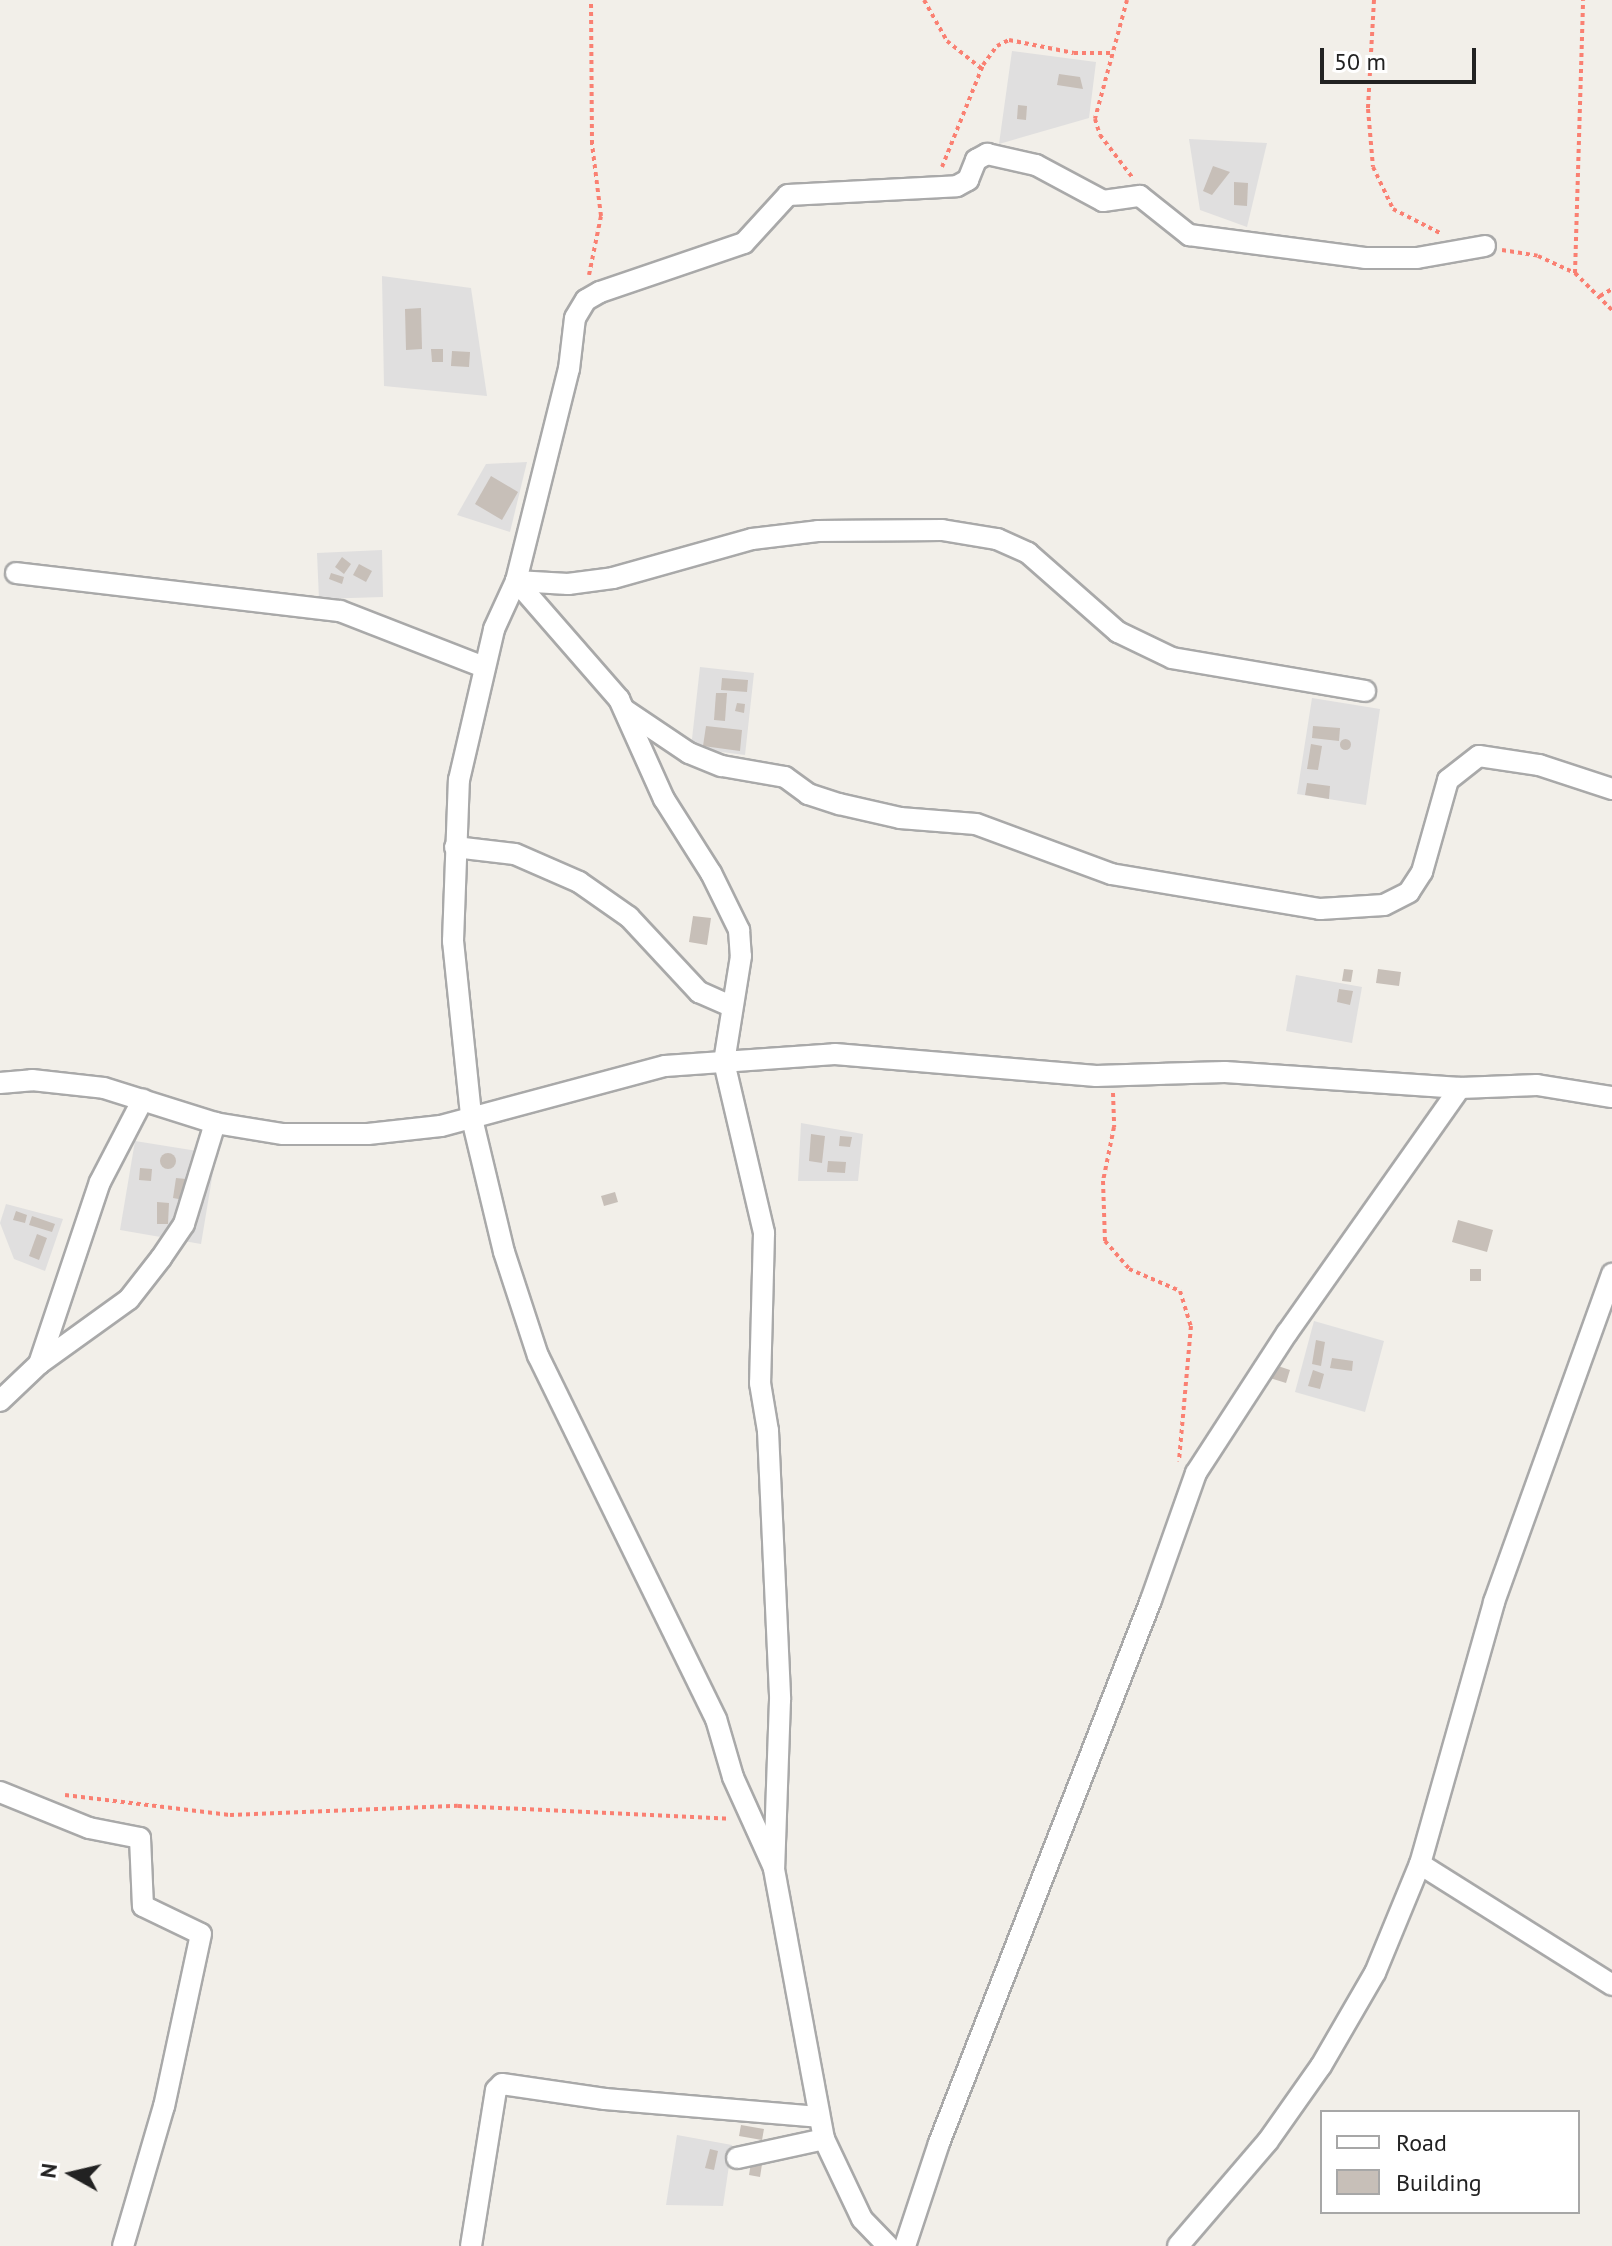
<!DOCTYPE html>
<html>
<head>
<meta charset="utf-8">
<style>
  body { margin:0 }
  #map { position:relative; width:1612px; height:2246px; overflow:hidden; background:#f2efe9; font-family:"PT Sans",sans-serif }
  div>[style] { position:absolute }
  [style*='--x'] { left:calc(var(--x)*1px); top:calc(var(--y)*1px); width:calc(var(--w)*1px); rotate:calc(var(--a)*1deg) }
  .residential>* { inset:0; background:#e0dfdf }
  .building>* { inset:0; background:#c7bfb8 }
  .round { border-radius:50% }
  .path>* { height:4px; margin-top:-2px; transform-origin:0; background:repeating-linear-gradient(90deg,#fa8072 0 4px,transparent 0 8px) }
  .roads { filter:drop-shadow(2px 0 #a9a9a9) drop-shadow(-2px 0 #a9a9a9) drop-shadow(0 2px #a9a9a9) drop-shadow(0 -2px #a9a9a9) }
  .minor>* { height:20px; margin:-10px; padding:0 10px; transform-origin:10px; border-radius:10px; background:#fff }
  span { translate:-50% -50%; white-space:nowrap; text-align:center; line-height:1.15; -webkit-text-stroke:7px #fff; paint-order:stroke }
  .legend { position:absolute; left:1320px; top:2110px; width:260px; height:104px; box-sizing:border-box; background:#fff; border:2px solid #a7a7a7; margin:0; padding:10px 14px; list-style:none; font-size:24px; color:#222 }
  .legend li { display:flex; align-items:center; gap:16px; height:40px }
  .legend b { width:40px; border:2px solid #a7a7a7 }
  .north { position:absolute; left:32px; top:2134px; width:80px; height:80px; -webkit-text-stroke:6px #fff; paint-order:stroke; rotate:278deg; font-size:22px; font-weight:700; line-height:32px; text-align:center; color:#222 }
  .north::after { content:''; display:block; margin:auto; width:28px; height:36px; background:#222; clip-path:polygon(50% 0,100% 100%,50% 72%,0 100%) }
  .scale { position:absolute; left:1320px; top:48px; width:156px; height:36px; box-sizing:border-box; border:4px solid #222; border-top:0; padding-left:10px; font-size:24px; line-height:28px; white-space:nowrap; color:#222; -webkit-text-stroke:6px #fff; paint-order:stroke }
</style>
</head>
<body>
<div id="map">
  <div class="residential">
    <div style="clip-path:polygon(1012px 51px,1096px 62px,1089px 118px,999px 144px)"></div>
    <div style="clip-path:polygon(1189px 139px,1267px 143px,1247px 227px,1200px 210px)"></div>
    <div style="clip-path:polygon(382px 276px,471px 288px,487px 396px,384px 386px)"></div>
    <div style="clip-path:polygon(527px 462px,510px 532px,457px 515px,486px 464px)"></div>
    <div style="clip-path:polygon(382px 550px,383px 597px,319px 599px,317px 553px)"></div>
    <div style="clip-path:polygon(700px 667px,754px 673px,745px 755px,691px 748px)"></div>
    <div style="clip-path:polygon(1312px 698px,1380px 709px,1366px 805px,1297px 794px)"></div>
    <div style="clip-path:polygon(1296px 975px,1362px 987px,1352px 1043px,1286px 1031px)"></div>
    <div style="clip-path:polygon(801px 1123px,863px 1134px,858px 1181px,798px 1181px)"></div>
    <div style="clip-path:polygon(135px 1141px,216px 1154px,201px 1244px,120px 1230px)"></div>
    <div style="clip-path:polygon(6px 1204px,63px 1219px,45px 1271px,14px 1259px,0 1223px)"></div>
    <div style="clip-path:polygon(1314px 1321px,1384px 1341px,1365px 1412px,1295px 1392px)"></div>
    <div style="clip-path:polygon(677px 2135px,732px 2145px,723px 2206px,666px 2205px)"></div>
  </div>
  <div class="building">
    <div style="clip-path:polygon(1059px 74px,1080px 77px,1083px 89px,1057px 85px)"></div>
    <div style="clip-path:polygon(1018px 105px,1027px 106px,1026px 120px,1017px 119px)"></div>
    <div style="clip-path:polygon(1213px 166px,1230px 172px,1212px 195px,1203px 191px)"></div>
    <div style="clip-path:polygon(1234px 182px,1248px 183px,1247px 206px,1234px 205px)"></div>
    <div style="clip-path:polygon(421px 308px,422px 349px,406px 350px,405px 309px)"></div>
    <div style="clip-path:polygon(431px 349px,443px 349px,443px 362px,432px 362px)"></div>
    <div style="clip-path:polygon(452px 351px,470px 352px,469px 367px,451px 366px)"></div>
    <div style="clip-path:polygon(491px 476px,518px 492px,502px 520px,475px 504px)"></div>
    <div style="clip-path:polygon(342px 557px,351px 564px,344px 574px,335px 567px)"></div>
    <div style="clip-path:polygon(359px 564px,372px 571px,366px 582px,353px 575px)"></div>
    <div style="clip-path:polygon(331px 573px,344px 577px,342px 584px,329px 579px)"></div>
    <div style="clip-path:polygon(722px 678px,748px 680px,747px 692px,721px 690px)"></div>
    <div style="clip-path:polygon(716px 693px,727px 693px,725px 721px,714px 720px)"></div>
    <div style="clip-path:polygon(737px 703px,745px 704px,744px 713px,735px 711px)"></div>
    <div style="clip-path:polygon(706px 726px,742px 730px,740px 751px,703px 746px)"></div>
    <div style="clip-path:polygon(1313px 726px,1340px 728px,1339px 741px,1312px 738px)"></div>
    <div class="round" style="left:1339.5px;top:738.5px;width:11px;height:11px"></div>
    <div style="clip-path:polygon(1311px 744px,1322px 746px,1318px 770px,1307px 769px)"></div>
    <div style="clip-path:polygon(1307px 783px,1330px 786px,1329px 799px,1305px 795px)"></div>
    <div style="clip-path:polygon(693px 916px,711px 918px,707px 945px,689px 942px)"></div>
    <div style="clip-path:polygon(1344px 969px,1353px 970px,1351px 982px,1342px 981px)"></div>
    <div style="clip-path:polygon(1378px 969px,1401px 972px,1399px 986px,1376px 983px)"></div>
    <div style="clip-path:polygon(1339px 989px,1353px 991px,1350px 1005px,1337px 1002px)"></div>
    <div style="clip-path:polygon(811px 1134px,825px 1136px,822px 1163px,809px 1161px)"></div>
    <div style="clip-path:polygon(840px 1136px,852px 1137px,850px 1147px,839px 1146px)"></div>
    <div class="round" style="left:160px;top:1153px;width:16px;height:16px"></div>
    <div style="clip-path:polygon(828px 1161px,846px 1162px,845px 1173px,827px 1172px)"></div>
    <div style="clip-path:polygon(140px 1168px,152px 1169px,151px 1181px,139px 1180px)"></div>
    <div style="clip-path:polygon(176px 1178px,186px 1179px,184px 1200px,173px 1198px)"></div>
    <div style="clip-path:polygon(615px 1192px,618px 1202px,604px 1206px,601px 1196px)"></div>
    <div style="clip-path:polygon(157px 1202px,169px 1203px,168px 1224px,157px 1224px)"></div>
    <div style="clip-path:polygon(16px 1211px,27px 1215px,25px 1223px,13px 1220px)"></div>
    <div style="clip-path:polygon(32px 1216px,55px 1224px,52px 1232px,29px 1225px)"></div>
    <div style="clip-path:polygon(1458px 1220px,1493px 1230px,1487px 1252px,1452px 1242px)"></div>
    <div style="clip-path:polygon(37px 1234px,47px 1238px,39px 1260px,29px 1256px)"></div>
    <div style="clip-path:polygon(1470px 1269px,1481px 1269px,1481px 1281px,1470px 1281px)"></div>
    <div style="clip-path:polygon(1316px 1340px,1325px 1342px,1321px 1366px,1312px 1364px)"></div>
    <div style="clip-path:polygon(1332px 1358px,1353px 1361px,1352px 1371px,1330px 1368px)"></div>
    <div style="clip-path:polygon(1275px 1365px,1290px 1370px,1286px 1383px,1270px 1378px)"></div>
    <div style="clip-path:polygon(1313px 1370px,1324px 1374px,1320px 1389px,1308px 1386px)"></div>
    <div style="clip-path:polygon(741px 2125px,764px 2129px,762px 2140px,739px 2136px)"></div>
    <div style="clip-path:polygon(710px 2149px,718px 2151px,714px 2170px,705px 2168px)"></div>
    <div style="clip-path:polygon(752px 2156px,763px 2158px,760px 2177px,749px 2175px)"></div>
  </div>
  <div class="path">
    <div style="--x:924;--y:0;--w:47;--a:60.7"></div>
    <div style="--x:947;--y:41;--w:45;--a:38.7"></div>
    <div style="--x:1127;--y:0;--w:123;--a:105.1"></div>
    <div style="--x:1095;--y:119;--w:17;--a:73"></div>
    <div style="--x:1100;--y:135;--w:53;--a:52.7"></div>
    <div style="--x:1374;--y:0;--w:109;--a:93.2"></div>
    <div style="--x:1368;--y:109;--w:58;--a:85.1"></div>
    <div style="--x:1373;--y:167;--w:47;--a:64.5"></div>
    <div style="--x:1393;--y:209;--w:53;--a:27.1"></div>
    <div style="--x:942;--y:167;--w:110;--a:-68.1"></div>
    <div style="--x:983;--y:65;--w:24;--a:-54"></div>
    <div style="--x:997;--y:46;--w:13;--a:-27"></div>
    <div style="--x:1009;--y:40;--w:66;--a:11.3"></div>
    <div style="--x:1074;--y:53;--w:39;--a:0"></div>
    <div style="--x:1502;--y:250;--w:36;--a:9"></div>
    <div style="--x:1538;--y:256;--w:41;--a:24.7"></div>
    <div style="--x:1575;--y:273;--w:52;--a:45"></div>
    <div style="--x:1575;--y:273;--w:273;--a:-88.3"></div>
    <div style="--x:589;--y:275;--w:60;--a:-78.5"></div>
    <div style="--x:601;--y:216;--w:73;--a:-97.1"></div>
    <div style="--x:592;--y:144;--w:144;--a:-90.4"></div>
    <div style="--x:1600;--y:296;--w:14;--a:-30"></div>
    <div style="--x:1113;--y:1093;--w:34;--a:88"></div>
    <div style="--x:1114;--y:1127;--w:55;--a:101.5"></div>
    <div style="--x:1103;--y:1181;--w:60;--a:88.1"></div>
    <div style="--x:1105;--y:1241;--w:37;--a:49"></div>
    <div style="--x:1129;--y:1269;--w:56;--a:23.3"></div>
    <div style="--x:1180;--y:1291;--w:37;--a:73"></div>
    <div style="--x:1191;--y:1326;--w:136;--a:95.1"></div>
    <div style="--x:65;--y:1795;--w:166;--a:6.9"></div>
    <div style="--x:230;--y:1815;--w:228;--a:-2.3"></div>
    <div style="--x:458;--y:1806;--w:272;--a:2.7"></div>
  </div>
  <div class="roads">
    <div class="minor">
      <div style="--x:16;--y:573;--w:326;--a:6.7"></div>
      <div style="--x:340;--y:611;--w:155;--a:21.3"></div>
      <div style="--x:516;--y:581;--w:157;--a:48.9"></div>
      <div style="--x:619;--y:699;--w:110;--a:65.8"></div>
      <div style="--x:664;--y:799;--w:88;--a:57.6"></div>
      <div style="--x:711;--y:873;--w:64;--a:63.8"></div>
      <div style="--x:739;--y:930;--w:26;--a:86"></div>
      <div style="--x:741;--y:956;--w:107;--a:99.1"></div>
      <div style="--x:724;--y:1062;--w:176;--a:76.8"></div>
      <div style="--x:764;--y:1233;--w:150;--a:91.5"></div>
      <div style="--x:760;--y:1383;--w:49;--a:80.5"></div>
      <div style="--x:768;--y:1431;--w:269;--a:87.4"></div>
      <div style="--x:780;--y:1700;--w:168;--a:92"></div>
      <div style="--x:516;--y:581;--w:52;--a:3.3"></div>
      <div style="--x:568;--y:584;--w:45;--a:-7.6"></div>
      <div style="--x:613;--y:578;--w:144;--a:-15.7"></div>
      <div style="--x:752;--y:539;--w:66;--a:-6.9"></div>
      <div style="--x:818;--y:531;--w:124;--a:-0.5"></div>
      <div style="--x:942;--y:530;--w:56;--a:9.3"></div>
      <div style="--x:997;--y:539;--w:34;--a:24"></div>
      <div style="--x:1028;--y:553;--w:120;--a:41.3"></div>
      <div style="--x:1118;--y:632;--w:60;--a:25.7"></div>
      <div style="--x:1172;--y:658;--w:196;--a:9.7"></div>
      <div style="--x:625;--y:710;--w:77;--a:33.9"></div>
      <div style="--x:689;--y:753;--w:35;--a:22"></div>
      <div style="--x:722;--y:766;--w:64;--a:9.9"></div>
      <div style="--x:785;--y:777;--w:29;--a:36"></div>
      <div style="--x:808;--y:794;--w:33;--a:18"></div>
      <div style="--x:839;--y:804;--w:63;--a:12.9"></div>
      <div style="--x:900;--y:818;--w:76;--a:4.5"></div>
      <div style="--x:976;--y:824;--w:144;--a:20.3"></div>
      <div style="--x:1111;--y:874;--w:212;--a:9.5"></div>
      <div style="--x:1320;--y:909;--w:64;--a:-3.6"></div>
      <div style="--x:1384;--y:905;--w:28;--a:-27"></div>
      <div style="--x:1409;--y:892;--w:24;--a:-57"></div>
      <div style="--x:1422;--y:872;--w:96;--a:-74.2"></div>
      <div style="--x:1448;--y:780;--w:39;--a:-38"></div>
      <div style="--x:1479;--y:756;--w:61;--a:8.5"></div>
      <div style="--x:1539;--y:765;--w:77;--a:18.2"></div>
      <div style="--x:455;--y:847;--w:60;--a:6.7"></div>
      <div style="--x:515;--y:854;--w:70;--a:23.6"></div>
      <div style="--x:579;--y:882;--w:61;--a:35"></div>
      <div style="--x:629;--y:917;--w:103;--a:47"></div>
      <div style="--x:699;--y:992;--w:35;--a:24"></div>
      <div style="--x:0;--y:1083;--w:32;--a:-5"></div>
      <div style="--x:32;--y:1080;--w:72;--a:6.3"></div>
      <div style="--x:104;--y:1088;--w:116;--a:17.5"></div>
      <div style="--x:215;--y:1123;--w:69;--a:9.2"></div>
      <div style="--x:283;--y:1134;--w:85;--a:0"></div>
      <div style="--x:368;--y:1134;--w:73;--a:-6.3"></div>
      <div style="--x:441;--y:1126;--w:232;--a:-15"></div>
      <div style="--x:665;--y:1066;--w:170;--a:-4"></div>
      <div style="--x:835;--y:1054;--w:262;--a:4.8"></div>
      <div style="--x:1096;--y:1076;--w:129;--a:-1.8"></div>
      <div style="--x:1225;--y:1072;--w:236;--a:3.9"></div>
      <div style="--x:1460;--y:1088;--w:77;--a:-2.2"></div>
      <div style="--x:1537;--y:1085;--w:76;--a:9.1"></div>
      <div style="--x:39;--y:1364;--w:111;--a:-35.8"></div>
      <div style="--x:129;--y:1299;--w:52;--a:-52"></div>
      <div style="--x:161;--y:1258;--w:41;--a:-55.9"></div>
      <div style="--x:184;--y:1224;--w:106;--a:-72.9"></div>
      <div style="--x:0;--y:1401;--w:54;--a:-43.5"></div>
      <div style="--x:39;--y:1364;--w:192;--a:-71.5"></div>
      <div style="--x:100;--y:1182;--w:93;--a:-62.6"></div>
      <div style="--x:0;--y:1792;--w:96;--a:22"></div>
      <div style="--x:89;--y:1828;--w:52;--a:11.1"></div>
      <div style="--x:140;--y:1838;--w:68;--a:87.5"></div>
      <div style="--x:143;--y:1906;--w:64;--a:25.8"></div>
      <div style="--x:201;--y:1934;--w:176;--a:102.1"></div>
      <div style="--x:164;--y:2106;--w:146;--a:106.3"></div>
      <div style="--x:1420;--y:1864;--w:227;--a:32.2"></div>
      <div style="--x:737;--y:2158;--w:89;--a:-12.3"></div>
      <div style="--x:471;--y:2246;--w:158;--a:-80.9"></div>
      <div style="--x:496;--y:2090;--w:8;--a:-45"></div>
      <div style="--x:502;--y:2084;--w:104;--a:8.3"></div>
      <div style="--x:605;--y:2099;--w:214;--a:4.8"></div>
      <div style="--x:888;--y:2246;--w:37;--a:-134"></div>
      <div style="--x:862;--y:2219;--w:89;--a:-115.4"></div>
      <div style="--x:824;--y:2139;--w:276;--a:-100.5"></div>
      <div style="--x:774;--y:1868;--w:100;--a:-114.3"></div>
      <div style="--x:733;--y:1777;--w:60;--a:-106.3"></div>
      <div style="--x:716;--y:1719;--w:404;--a:-116.1"></div>
      <div style="--x:538;--y:1356;--w:109;--a:-108.1"></div>
      <div style="--x:504;--y:1252;--w:141;--a:-103.5"></div>
      <div style="--x:471;--y:1115;--w:175;--a:-95.9"></div>
      <div style="--x:453;--y:941;--w:161;--a:-87.9"></div>
      <div style="--x:459;--y:780;--w:155;--a:-76.9"></div>
      <div style="--x:494;--y:629;--w:53;--a:-65.4"></div>
      <div style="--x:516;--y:581;--w:219;--a:-76"></div>
      <div style="--x:569;--y:369;--w:51;--a:-83.3"></div>
      <div style="--x:575;--y:318;--w:21;--a:-59"></div>
      <div style="--x:586;--y:300;--w:16;--a:-30"></div>
      <div style="--x:600;--y:292;--w:152;--a:-18.8"></div>
      <div style="--x:744;--y:243;--w:65;--a:-47.5"></div>
      <div style="--x:788;--y:195;--w:169;--a:-3"></div>
      <div style="--x:957;--y:186;--w:13;--a:-29"></div>
      <div style="--x:968;--y:180;--w:22;--a:-68"></div>
      <div style="--x:976;--y:160;--w:13;--a:-29"></div>
      <div style="--x:987;--y:154;--w:50;--a:12.7"></div>
      <div style="--x:1036;--y:165;--w:76;--a:28.2"></div>
      <div style="--x:1103;--y:201;--w:37;--a:-8"></div>
      <div style="--x:1140;--y:196;--w:63;--a:38.5"></div>
      <div style="--x:1189;--y:235;--w:177;--a:7.4"></div>
      <div style="--x:1365;--y:258;--w:52;--a:0"></div>
      <div style="--x:1417;--y:258;--w:69;--a:-10"></div>
      <div style="--x:905;--y:2246;--w:108;--a:-71.7"></div>
      <div style="--x:939;--y:2143;--w:583;--a:-68.67"></div>
      <div style="--x:1151;--y:1600;--w:135;--a:-70.5"></div>
      <div style="--x:1196;--y:1473;--w:167;--a:-57"></div>
      <div style="--x:1287;--y:1333;--w:300;--a:-54.8"></div>
      <div style="--x:1178;--y:2246;--w:138;--a:-49.4"></div>
      <div style="--x:1268;--y:2141;--w:92;--a:-54.8"></div>
      <div style="--x:1321;--y:2066;--w:108;--a:-59.9"></div>
      <div style="--x:1375;--y:1973;--w:118;--a:-67.6"></div>
      <div style="--x:1420;--y:1864;--w:272;--a:-74.2"></div>
      <div style="--x:1494;--y:1602;--w:349;--a:-70.2"></div>
    </div>
  </div>
  <ul class="legend">
  <li><b style="height:10px;background:#fff"></b>Road</li>
  <li><b style="height:22px;background:#c7bfb8"></b>Building</li>
  </ul>
  <div class="north">N</div>
  <div class="scale">50 m</div>
</div>
</body>
</html>
